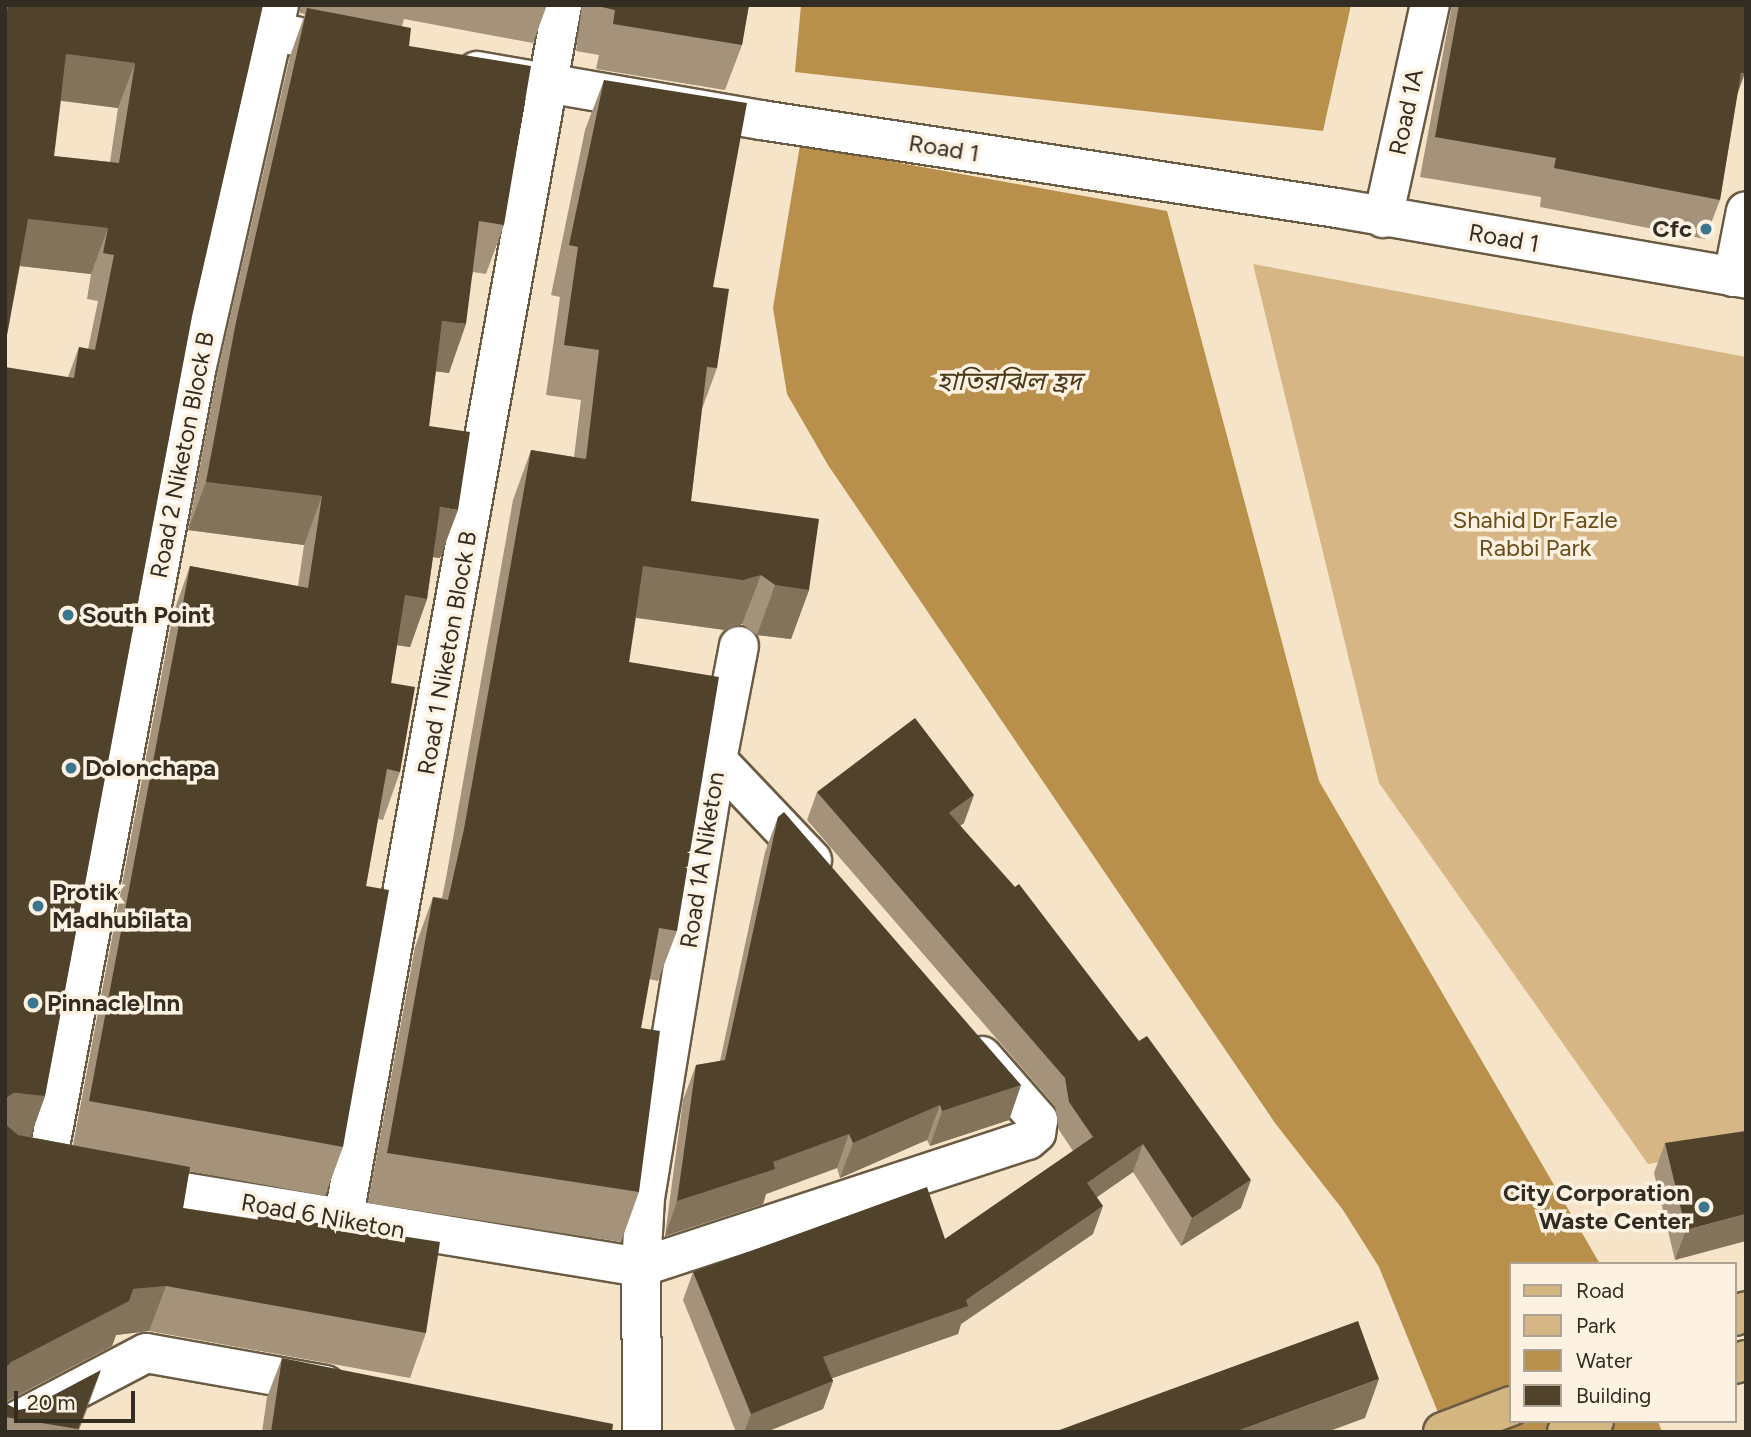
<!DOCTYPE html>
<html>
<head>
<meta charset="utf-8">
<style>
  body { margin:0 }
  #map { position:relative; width:1751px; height:1437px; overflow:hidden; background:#f6e4c9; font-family:Figtree,"Noto Sans Bengali",sans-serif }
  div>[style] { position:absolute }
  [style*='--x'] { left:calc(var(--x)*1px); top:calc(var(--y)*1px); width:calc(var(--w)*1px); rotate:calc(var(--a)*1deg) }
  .green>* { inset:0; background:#d7b685 }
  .water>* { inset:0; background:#b88f4b }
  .roads { filter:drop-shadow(2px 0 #6a5b44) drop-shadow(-2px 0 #6a5b44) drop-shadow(0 2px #6a5b44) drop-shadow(0 -2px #6a5b44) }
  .minor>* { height:38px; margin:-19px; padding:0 19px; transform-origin:19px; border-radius:19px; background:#fff }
  .major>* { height:38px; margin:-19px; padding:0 19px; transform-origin:19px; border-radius:19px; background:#d4b681 }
  .wall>* { inset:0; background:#a4937a }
  .shaded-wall>* { inset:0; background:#82735a }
  .building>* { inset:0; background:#51422b }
  .dots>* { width:19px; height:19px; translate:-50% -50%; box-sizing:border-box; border:4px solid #fdf2e2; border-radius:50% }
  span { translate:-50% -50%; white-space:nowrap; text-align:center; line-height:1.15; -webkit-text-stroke:7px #fdf2e2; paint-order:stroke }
  .street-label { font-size:24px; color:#332c22 }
  .poi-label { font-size:24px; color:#332c22; font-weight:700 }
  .right { translate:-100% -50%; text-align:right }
  .left { translate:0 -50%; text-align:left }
  .park-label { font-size:24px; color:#6a4d19 }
  .water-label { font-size:26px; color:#4c391b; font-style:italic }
  .frame { position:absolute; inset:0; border:7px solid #332c22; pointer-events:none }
  .legend { position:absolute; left:1509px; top:1262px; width:228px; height:161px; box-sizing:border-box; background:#fdf2e2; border:2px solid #aca395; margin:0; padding:9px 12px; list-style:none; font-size:21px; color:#332c22 }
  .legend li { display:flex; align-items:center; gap:14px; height:35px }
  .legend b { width:35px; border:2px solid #aca395 }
  .scale { position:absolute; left:14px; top:1391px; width:121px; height:32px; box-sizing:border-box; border:4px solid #332c22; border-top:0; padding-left:9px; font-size:21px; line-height:24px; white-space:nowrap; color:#332c22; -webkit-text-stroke:5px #fdf2e2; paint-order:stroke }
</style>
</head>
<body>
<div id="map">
  <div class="green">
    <div style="clip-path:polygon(1253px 264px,1746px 357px,1746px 1148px,1648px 1164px,1379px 783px)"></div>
  </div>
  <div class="water">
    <div style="clip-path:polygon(801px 5px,1351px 5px,1323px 131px,795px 72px)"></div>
    <div style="clip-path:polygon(800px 145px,1167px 211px,1319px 781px,1600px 1264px,1511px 1264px,1511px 1421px,1658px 1421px,1662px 1432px,1446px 1432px,1379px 1267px,1343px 1210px,1275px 1123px,828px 465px,787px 394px,773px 308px)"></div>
  </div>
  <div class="roads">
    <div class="minor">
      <div style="--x:144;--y:5;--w:209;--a:11.6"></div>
      <div style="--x:477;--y:71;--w:288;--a:9.8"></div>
      <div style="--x:761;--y:120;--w:583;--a:8.69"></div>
      <div style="--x:1337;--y:208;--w:415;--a:9.8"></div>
      <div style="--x:1383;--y:218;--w:218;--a:-77.6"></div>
      <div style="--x:1733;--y:277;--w:67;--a:-78.9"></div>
      <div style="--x:717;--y:760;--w:116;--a:-79.1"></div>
      <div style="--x:46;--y:1168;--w:816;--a:-79.34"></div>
      <div style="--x:197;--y:366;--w:370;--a:-77.2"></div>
      <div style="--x:135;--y:1184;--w:513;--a:9.32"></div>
      <div style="--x:641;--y:1267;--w:69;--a:-86.7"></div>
      <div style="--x:645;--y:1198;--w:444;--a:-80.7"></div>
      <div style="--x:717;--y:760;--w:138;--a:46.5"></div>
      <div style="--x:343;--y:1221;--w:1236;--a:-79.79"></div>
      <div style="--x:5;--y:1427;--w:159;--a:-27.7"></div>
      <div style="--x:146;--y:1353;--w:182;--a:10.1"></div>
      <div style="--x:642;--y:1432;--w:165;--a:-90.3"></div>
      <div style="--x:641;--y:1267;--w:407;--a:-18.2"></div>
      <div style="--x:1028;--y:1140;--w:11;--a:-41"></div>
      <div style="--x:1036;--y:1133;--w:13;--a:-81"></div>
      <div style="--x:1038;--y:1120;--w:85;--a:-131.2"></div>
    </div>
    <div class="major">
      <div style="--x:1735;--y:1316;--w:12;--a:-24"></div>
      <div style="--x:1735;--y:1364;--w:12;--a:-20"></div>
      <div style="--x:1443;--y:1432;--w:73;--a:-20.9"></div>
      <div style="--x:1567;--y:1432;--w:29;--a:-22"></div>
    </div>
  </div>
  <div class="wall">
    <div style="clip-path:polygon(evenodd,5px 5px,263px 5px,192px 316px,45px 1096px,30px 1137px,73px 1145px,173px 614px,190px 566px,298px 586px,304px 545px,188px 530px,218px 370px,290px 56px,305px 14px,300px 13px,300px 5px,547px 5px,533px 43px,404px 19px,402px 26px,409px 46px,504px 225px,486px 274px,473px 272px,449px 373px,436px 371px,429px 426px,440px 558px,433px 557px,427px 599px,410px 647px,397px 645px,391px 683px,400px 772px,383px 820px,378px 819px,366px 886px,343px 1147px,325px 1196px,189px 1171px,183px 1208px,257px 1219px,259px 1214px,426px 1333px,410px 1378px,149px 1331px,116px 1335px,112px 1346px,5px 1402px,68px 377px,79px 347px,88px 349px,98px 301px,87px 299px,91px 274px,20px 266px,5px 346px,5px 5px,61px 101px,118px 108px,110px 162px,54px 156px,61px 101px)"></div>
    <div style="clip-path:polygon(582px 5px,749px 5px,742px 45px,725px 90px,596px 69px,599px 55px,576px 51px)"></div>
    <div style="clip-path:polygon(1451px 5px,1746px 5px,1737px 96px,1720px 200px,1705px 239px,1540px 207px,1541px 197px,1420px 177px,1451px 10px)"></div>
    <div style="clip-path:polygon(604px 80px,713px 287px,717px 368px,702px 409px,691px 501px,809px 590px,791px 639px,757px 635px,742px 624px,725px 630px,636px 618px,629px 662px,677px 931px,658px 981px,649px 979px,641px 1028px,639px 1192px,621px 1242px,368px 1203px,415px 947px,433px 897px,442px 898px,446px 878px,513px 500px,531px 450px,574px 457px,581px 400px,546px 395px,560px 297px,551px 295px,585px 130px)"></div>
    <div style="clip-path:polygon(817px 792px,964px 823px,960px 825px,1241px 1208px,1181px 1246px,1133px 1172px,1097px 1197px,1093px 1234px,961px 1324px,958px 1334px,832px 1378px,833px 1381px,823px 1409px,766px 1432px,736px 1432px,683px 1300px,693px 1272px,945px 1239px,1073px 1151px,1059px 1130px,1055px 1106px,807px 820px)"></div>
    <div style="clip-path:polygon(778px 817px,1021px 1085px,1009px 1120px,930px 1146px,927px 1140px,840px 1178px,837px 1168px,766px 1194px,763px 1204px,665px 1236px,683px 1100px,696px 1065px,720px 1061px,765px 852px)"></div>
    <div style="clip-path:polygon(1746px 1131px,1675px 1260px,1654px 1173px,1665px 1143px)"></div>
    <div style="clip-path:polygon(282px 1358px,612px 1432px,262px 1432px,267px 1397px)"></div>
    <div style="clip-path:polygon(5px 1403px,18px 1410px,87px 1409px,78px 1432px,5px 1432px)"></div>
  </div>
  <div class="shaded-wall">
    <div style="clip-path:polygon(66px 54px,135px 63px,118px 108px,50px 99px)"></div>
    <div style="clip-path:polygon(1741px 73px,1745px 73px,1731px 112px)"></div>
    <div style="clip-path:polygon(28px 219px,108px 228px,91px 274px,11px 265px)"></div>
    <div style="clip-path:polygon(442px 321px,466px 324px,449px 373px,424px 370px)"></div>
    <div style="clip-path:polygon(206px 482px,322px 496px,304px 545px,188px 530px)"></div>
    <div style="clip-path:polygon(440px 507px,458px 510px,440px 558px,423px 556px)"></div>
    <div style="clip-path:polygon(643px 566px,761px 575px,742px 624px,725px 630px,625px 616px)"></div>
    <div style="clip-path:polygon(775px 585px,809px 590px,791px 639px,757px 635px)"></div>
    <div style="clip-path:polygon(405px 595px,427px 599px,410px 647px,388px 644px)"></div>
    <div style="clip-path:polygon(974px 795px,964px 823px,939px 841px,949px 813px)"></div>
    <div style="clip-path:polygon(1021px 1085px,1009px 1120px,930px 1146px,942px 1111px)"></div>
    <div style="clip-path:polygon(14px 1093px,45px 1096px,29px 1141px,5px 1139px,5px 1099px)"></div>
    <div style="clip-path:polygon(940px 1105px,927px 1140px,840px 1178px,853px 1143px)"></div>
    <div style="clip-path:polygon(849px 1134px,837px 1168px,766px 1194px,763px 1204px,665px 1236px,677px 1201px,773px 1162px)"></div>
    <div style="clip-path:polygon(1143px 1144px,1133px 1172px,1077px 1211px,1087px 1183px)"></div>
    <div style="clip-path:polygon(1251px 1180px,1241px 1208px,1181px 1246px,1192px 1218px)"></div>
    <div style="clip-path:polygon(1103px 1206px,1093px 1234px,961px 1324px,958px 1334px,813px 1385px,823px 1357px,966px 1300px)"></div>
    <div style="clip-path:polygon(1746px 1214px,1746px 1241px,1675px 1260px,1686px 1230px)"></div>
    <div style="clip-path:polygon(166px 1286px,149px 1331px,116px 1335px,112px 1346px,5px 1402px,5px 1369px,11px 1362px,133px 1289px)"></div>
    <div style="clip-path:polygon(101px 1370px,87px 1409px,78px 1432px,77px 1432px)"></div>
    <div style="clip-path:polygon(1379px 1379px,1365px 1418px,1327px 1432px,1235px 1432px)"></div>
    <div style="clip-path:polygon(833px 1381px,823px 1409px,766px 1432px,744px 1432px,751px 1414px)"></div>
  </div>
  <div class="building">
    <div style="clip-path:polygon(evenodd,8px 5px,263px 5px,192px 316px,45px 1096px,14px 1093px,5px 1099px,5px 367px,74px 378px,79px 347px,95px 350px,114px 255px,103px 253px,108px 228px,28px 219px,5px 346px,5px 22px,8px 5px,66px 54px,135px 63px,119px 163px,54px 156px,66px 54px)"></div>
    <div style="clip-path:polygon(593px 5px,749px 5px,742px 45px,613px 24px,615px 10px)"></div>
    <div style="clip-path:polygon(1459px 5px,1746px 5px,1745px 73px,1741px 73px,1720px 200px,1554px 168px,1556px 158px,1435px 137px)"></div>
    <div style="clip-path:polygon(307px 8px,411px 28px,409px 46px,531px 66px,504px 225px,479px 221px,466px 324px,442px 321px,429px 426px,470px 432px,458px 510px,440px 507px,427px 599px,405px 595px,391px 683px,415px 687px,400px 772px,387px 769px,366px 886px,389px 890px,343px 1147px,89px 1101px,190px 566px,308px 588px,322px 496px,206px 482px,236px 322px)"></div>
    <div style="clip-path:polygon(604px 80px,747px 103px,713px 287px,729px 289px,717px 368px,707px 367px,691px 501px,819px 519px,809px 590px,775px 585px,761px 575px,743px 580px,643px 566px,629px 662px,719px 677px,677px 931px,659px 928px,641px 1028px,660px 1031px,639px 1192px,387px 1153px,433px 897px,448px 900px,464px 829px,531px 450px,586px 459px,599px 350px,564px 345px,578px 247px,569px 245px)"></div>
    <div style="clip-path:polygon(915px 718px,974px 795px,949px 813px,1015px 887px,1019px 884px,1139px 1041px,1147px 1036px,1251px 1180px,1192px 1218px,1143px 1144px,1087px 1183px,1103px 1206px,966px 1300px,968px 1306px,823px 1357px,833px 1381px,751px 1414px,693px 1272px,927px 1187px,945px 1239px,1093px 1137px,1069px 1102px,1065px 1078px,817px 792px)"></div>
    <div style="clip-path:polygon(784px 812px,1021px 1085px,942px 1111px,940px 1105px,853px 1143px,849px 1134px,773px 1162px,775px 1169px,677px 1201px,696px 1065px,725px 1060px,778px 817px)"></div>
    <div style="clip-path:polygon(5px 1124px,18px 1135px,190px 1167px,183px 1208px,258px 1220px,259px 1214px,440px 1242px,426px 1333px,166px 1286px,133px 1289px,129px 1301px,11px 1362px,5px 1369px)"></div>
    <div style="clip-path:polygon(1746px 1131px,1746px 1214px,1686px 1230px,1665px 1143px)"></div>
    <div style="clip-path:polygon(1358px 1321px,1379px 1379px,1235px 1432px,1054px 1432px)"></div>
    <div style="clip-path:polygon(282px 1358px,613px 1424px,612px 1432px,271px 1432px)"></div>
    <div style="clip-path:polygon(101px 1370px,78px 1429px,5px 1417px,5px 1403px,18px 1410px,29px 1408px)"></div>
  </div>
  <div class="dots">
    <div style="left:1706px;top:229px;background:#3b758e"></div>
    <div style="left:68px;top:615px;background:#3b758e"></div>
    <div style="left:71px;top:768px;background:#3b758e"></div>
    <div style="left:38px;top:906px;background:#3b758e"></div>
    <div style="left:33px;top:1003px;background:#3b758e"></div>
    <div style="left:1704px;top:1207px;background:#3b758e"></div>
  </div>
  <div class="street-label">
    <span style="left:1406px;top:112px;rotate:-78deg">Road 1A</span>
    <span style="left:944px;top:148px;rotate:9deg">Road 1</span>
    <span style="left:1504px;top:238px;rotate:10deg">Road 1</span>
    <span style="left:182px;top:455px;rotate:-79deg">Road 2 Niketon Block B</span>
    <span style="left:447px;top:653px;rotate:-80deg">Road 1 Niketon Block B</span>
    <span style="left:702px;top:860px;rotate:-81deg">Road 1A Niketon</span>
    <span style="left:323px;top:1216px;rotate:10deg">Road 6 Niketon</span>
  </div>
  <div class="poi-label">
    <span class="right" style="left:1692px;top:229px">Cfc</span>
    <span class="left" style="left:82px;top:615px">South Point</span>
    <span class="left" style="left:85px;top:768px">Dolonchapa</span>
    <span class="left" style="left:52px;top:906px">Protik<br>Madhubilata</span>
    <span class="left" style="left:47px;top:1003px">Pinnacle Inn</span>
    <span class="right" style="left:1690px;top:1207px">City Corporation<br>Waste Center</span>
  </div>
  <div class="park-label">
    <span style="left:1535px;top:534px">Shahid Dr Fazle<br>Rabbi Park</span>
  </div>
  <div class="water-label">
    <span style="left:1009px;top:382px">হাতিরঝিল হ্রদ</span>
  </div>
  <div class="frame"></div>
  <ul class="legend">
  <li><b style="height:9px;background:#d4b681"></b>Road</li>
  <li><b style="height:19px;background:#d7b685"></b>Park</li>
  <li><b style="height:19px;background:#b88f4b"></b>Water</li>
  <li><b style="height:19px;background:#51422b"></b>Building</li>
  </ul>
  <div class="scale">20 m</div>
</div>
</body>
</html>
